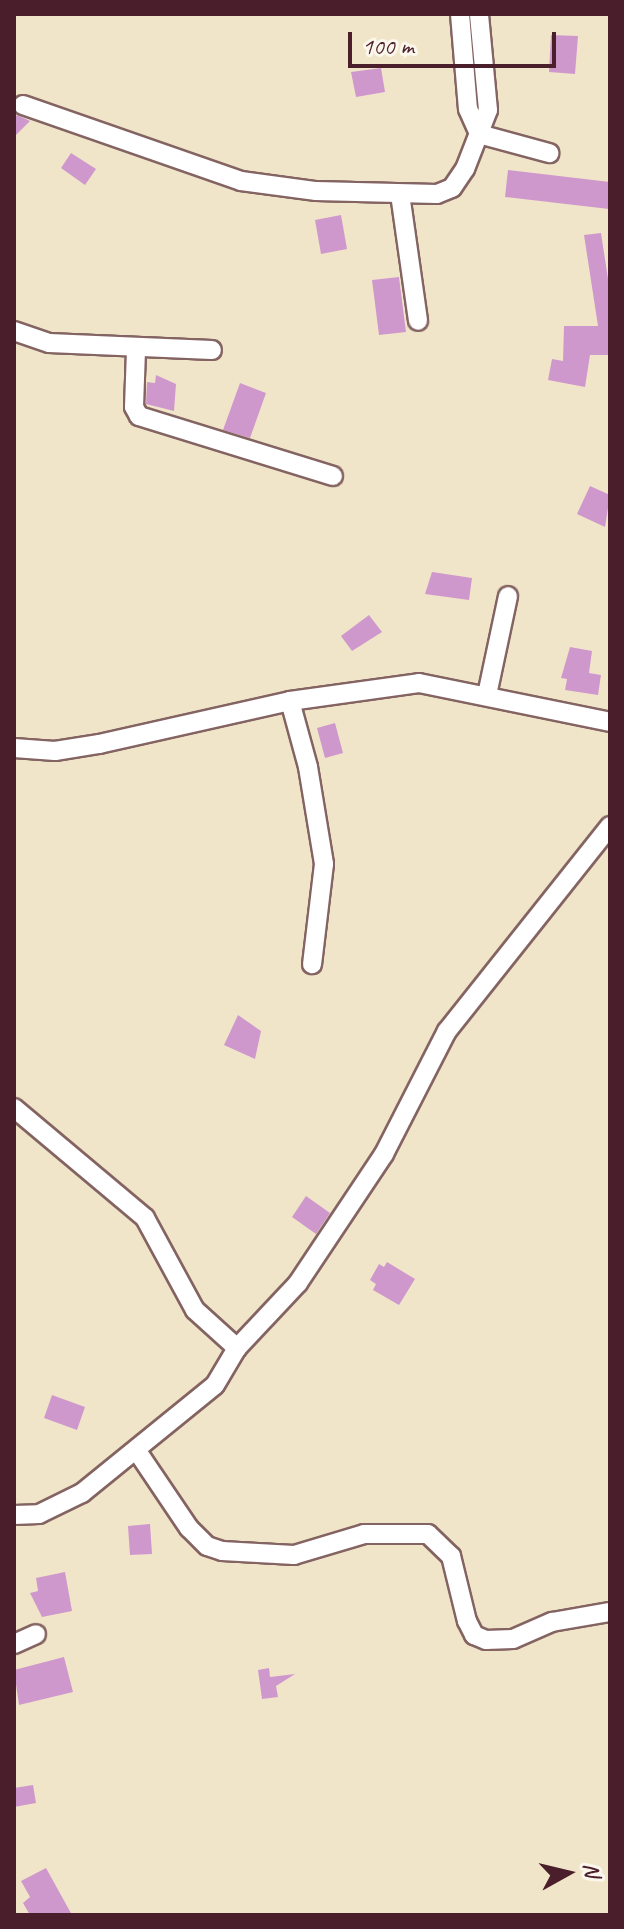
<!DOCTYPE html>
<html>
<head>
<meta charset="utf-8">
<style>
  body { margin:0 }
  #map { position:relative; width:624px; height:1929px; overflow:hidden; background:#f0e5c9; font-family:Caveat,sans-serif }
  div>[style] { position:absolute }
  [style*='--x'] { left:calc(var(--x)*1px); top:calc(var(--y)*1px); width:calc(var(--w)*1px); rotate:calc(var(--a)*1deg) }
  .building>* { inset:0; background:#cf98cd }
  .roads { filter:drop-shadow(2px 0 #846462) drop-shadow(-2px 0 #846462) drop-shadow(0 2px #846462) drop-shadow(0 -2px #846462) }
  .minor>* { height:18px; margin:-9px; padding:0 9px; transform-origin:9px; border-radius:9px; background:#fff }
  span { translate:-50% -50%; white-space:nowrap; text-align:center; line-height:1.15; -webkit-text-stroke:6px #fbf7ec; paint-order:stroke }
  .frame { position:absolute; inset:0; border:16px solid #4a1f2b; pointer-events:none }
  .north { position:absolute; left:528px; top:1833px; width:80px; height:80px; -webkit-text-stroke:6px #fbf7ec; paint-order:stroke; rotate:82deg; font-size:22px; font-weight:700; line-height:32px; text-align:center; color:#4a1f2b }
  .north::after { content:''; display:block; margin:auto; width:28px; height:36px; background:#4a1f2b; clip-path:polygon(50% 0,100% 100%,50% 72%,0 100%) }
  .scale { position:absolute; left:348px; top:32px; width:208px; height:36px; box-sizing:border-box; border:4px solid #4a1f2b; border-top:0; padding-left:10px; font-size:24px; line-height:28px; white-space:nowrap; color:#4a1f2b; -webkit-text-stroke:6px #fbf7ec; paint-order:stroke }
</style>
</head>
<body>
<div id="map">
  <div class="building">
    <div style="clip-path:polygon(551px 35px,578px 36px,575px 74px,549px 72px)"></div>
    <div style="clip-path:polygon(381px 68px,385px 92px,356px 97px,351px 72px)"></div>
    <div style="clip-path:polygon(17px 115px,30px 121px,14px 137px,14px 118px)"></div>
    <div style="clip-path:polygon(71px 153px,96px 169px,85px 185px,61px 168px)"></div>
    <div style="clip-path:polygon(508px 170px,610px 182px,609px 209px,505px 197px)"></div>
    <div style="clip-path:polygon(341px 215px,347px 249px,321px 254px,315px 220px)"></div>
    <div style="clip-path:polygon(601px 233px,610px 292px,610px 355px,590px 355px,585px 387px,548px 380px,552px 359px,563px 361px,564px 326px,598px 326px,584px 235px)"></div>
    <div style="clip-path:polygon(399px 277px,406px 332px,379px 335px,372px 280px)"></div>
    <div style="clip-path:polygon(156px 375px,176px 384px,174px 411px,146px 404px,147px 382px,155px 383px)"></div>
    <div style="clip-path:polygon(240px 383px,266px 393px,250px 438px,223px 430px)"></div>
    <div style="clip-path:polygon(590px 486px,610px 495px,605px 527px,577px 514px)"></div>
    <div style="clip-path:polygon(432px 572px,472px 578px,469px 600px,425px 594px)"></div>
    <div style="clip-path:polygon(369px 615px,382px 632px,352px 651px,341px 636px)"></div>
    <div style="clip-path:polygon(570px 647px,592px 651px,589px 673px,601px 675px,598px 695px,565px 690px,567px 679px,561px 678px)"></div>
    <div style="clip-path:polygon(335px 723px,343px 753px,325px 758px,317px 728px)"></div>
    <div style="clip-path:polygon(238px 1015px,261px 1031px,255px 1059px,224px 1045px)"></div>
    <div style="clip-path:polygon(306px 1196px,330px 1213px,316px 1234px,292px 1217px)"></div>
    <div style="clip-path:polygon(387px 1262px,415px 1279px,399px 1305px,373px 1290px,376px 1284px,370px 1280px,379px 1264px,384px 1267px)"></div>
    <div style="clip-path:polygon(52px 1395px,85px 1407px,77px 1430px,44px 1418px)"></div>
    <div style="clip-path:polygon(150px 1524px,152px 1554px,130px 1555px,128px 1526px)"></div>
    <div style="clip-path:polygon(65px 1572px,72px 1611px,42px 1617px,30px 1593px,38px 1591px,36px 1578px)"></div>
    <div style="clip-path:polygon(64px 1657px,73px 1692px,19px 1705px,14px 1670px)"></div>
    <div style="clip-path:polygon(269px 1668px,270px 1677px,295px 1674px,276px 1686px,278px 1697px,262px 1699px,258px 1670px)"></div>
    <div style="clip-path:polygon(33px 1785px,36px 1803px,14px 1807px,14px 1788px)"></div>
    <div style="clip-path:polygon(46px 1868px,72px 1915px,30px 1915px,23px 1903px,30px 1897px,21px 1881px)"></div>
  </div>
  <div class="roads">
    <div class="minor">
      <div style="--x:460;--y:14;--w:95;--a:85.2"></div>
      <div style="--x:468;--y:109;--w:27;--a:66"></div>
      <div style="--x:23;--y:105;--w:231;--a:19.2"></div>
      <div style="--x:241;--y:181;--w:76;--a:7.6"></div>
      <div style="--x:316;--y:191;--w:121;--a:1.4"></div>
      <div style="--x:437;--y:194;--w:16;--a:-22"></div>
      <div style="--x:452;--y:188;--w:23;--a:-56"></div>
      <div style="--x:465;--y:169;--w:63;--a:-68.7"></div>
      <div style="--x:488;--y:110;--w:96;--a:-95.4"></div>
      <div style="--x:479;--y:134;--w:73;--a:15.2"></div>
      <div style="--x:400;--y:194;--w:128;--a:81.9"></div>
      <div style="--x:14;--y:331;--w:37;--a:19"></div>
      <div style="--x:49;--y:343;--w:163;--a:2.5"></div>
      <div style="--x:136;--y:350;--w:57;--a:92"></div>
      <div style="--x:134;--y:407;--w:10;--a:61"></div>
      <div style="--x:139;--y:416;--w:203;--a:17.2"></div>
      <div style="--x:487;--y:695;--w:101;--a:-78"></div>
      <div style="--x:290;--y:701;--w:68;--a:74.7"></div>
      <div style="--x:308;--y:767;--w:98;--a:80.6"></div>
      <div style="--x:324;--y:864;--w:101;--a:96.8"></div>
      <div style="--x:14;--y:748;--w:41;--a:4.2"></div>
      <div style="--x:55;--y:751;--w:45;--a:-9"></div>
      <div style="--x:99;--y:744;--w:196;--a:-12.7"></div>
      <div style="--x:290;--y:701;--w:130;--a:-7.9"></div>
      <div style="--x:419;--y:683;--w:195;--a:11.5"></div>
      <div style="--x:14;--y:1108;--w:171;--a:40"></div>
      <div style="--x:145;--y:1218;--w:105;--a:61.5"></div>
      <div style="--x:195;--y:1310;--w:57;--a:42.1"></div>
      <div style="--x:137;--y:1451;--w:93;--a:56"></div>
      <div style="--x:189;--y:1528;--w:25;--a:45"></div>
      <div style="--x:207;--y:1546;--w:16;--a:18"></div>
      <div style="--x:222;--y:1551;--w:72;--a:3.2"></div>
      <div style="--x:294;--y:1555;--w:73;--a:-16.7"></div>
      <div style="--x:364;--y:1534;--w:64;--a:0"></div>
      <div style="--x:428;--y:1534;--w:32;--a:44"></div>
      <div style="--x:451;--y:1556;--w:67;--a:76.2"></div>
      <div style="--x:467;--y:1621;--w:16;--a:63"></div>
      <div style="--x:474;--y:1635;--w:13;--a:23"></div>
      <div style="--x:486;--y:1640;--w:27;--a:-2"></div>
      <div style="--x:513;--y:1639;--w:43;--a:-23.6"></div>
      <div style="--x:552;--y:1622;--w:59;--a:-9.8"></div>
      <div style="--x:14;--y:1515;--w:25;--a:-2"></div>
      <div style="--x:39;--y:1514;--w:48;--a:-26"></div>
      <div style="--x:82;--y:1493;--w:171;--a:-39.1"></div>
      <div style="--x:215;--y:1385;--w:43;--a:-59.3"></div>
      <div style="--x:237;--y:1348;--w:89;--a:-46.8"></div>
      <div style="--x:298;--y:1283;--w:155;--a:-56.3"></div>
      <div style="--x:384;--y:1154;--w:138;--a:-62.9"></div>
      <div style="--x:447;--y:1031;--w:262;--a:-51.5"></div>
      <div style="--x:14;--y:1644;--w:24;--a:-24"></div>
    </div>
  </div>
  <div class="frame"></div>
  <div class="north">N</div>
  <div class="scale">100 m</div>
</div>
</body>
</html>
